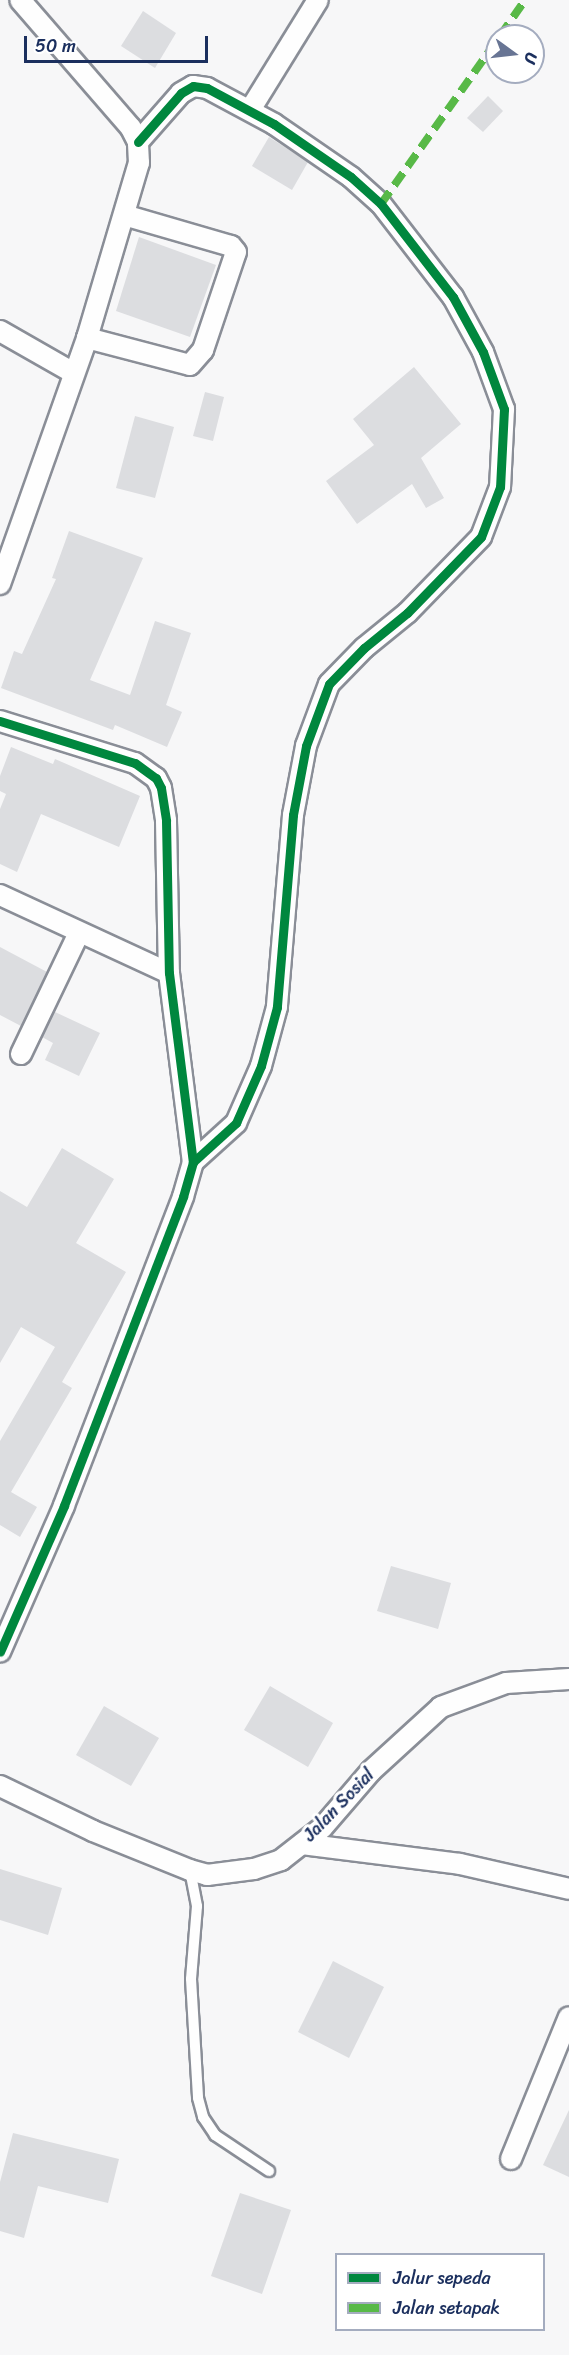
<!DOCTYPE html>
<html>
<head>
<meta charset="utf-8">
<style>
  body { margin:0 }
  #map { position:relative; width:569px; height:2355px; overflow:hidden; background:#f7f7f8; font-family:Sriracha,sans-serif }
  div>[style] { position:absolute }
  [style*='--x'] { left:calc(var(--x)*1px); top:calc(var(--y)*1px); width:calc(var(--w)*1px); rotate:calc(var(--a)*1deg) }
  .building>* { inset:0; background:#dcdde0 }
  .roads { filter:drop-shadow(2px 0 #8a8e97) drop-shadow(-2px 0 #8a8e97) drop-shadow(0 2px #8a8e97) drop-shadow(0 -2px #8a8e97) }
  .service>* { height:10px; margin:-5px; padding:0 5px; transform-origin:5px; border-radius:5px; background:#fefefe }
  .minor>* { height:20px; margin:-10px; padding:0 10px; transform-origin:10px; border-radius:10px; background:#fefefe }
  .quiet>* { height:8px; margin-top:-4px; transform-origin:0; background:repeating-linear-gradient(90deg,#58b947 0 15px,transparent 0 23px) }
  .cycleway>* { height:9px; margin:-4.5px; padding:0 4.5px; transform-origin:4.5px; border-radius:4.5px; background:#00873e }
  span { translate:-50% -50%; white-space:nowrap; text-align:center; line-height:1.15; -webkit-text-stroke:6px #fff; paint-order:stroke }
  .street-label { font-size:18px; color:#1b2f5e }
  .legend { position:absolute; left:335px; top:2253px; width:210px; height:78px; box-sizing:border-box; background:#fff; border:2px solid #a4acbf; margin:0; padding:8px 10px; list-style:none; font-size:18px; color:#1b2f5e }
  .legend li { display:flex; align-items:center; gap:12px; height:30px }
  .legend b { width:30px; border:2px solid #a4acbf }
  .north { position:absolute; left:485px; top:24px; width:60px; height:60px; box-sizing:border-box; background:#fff; border:2px solid #a4acbf; border-radius:50%; rotate:105deg; font-size:16px; font-weight:700; line-height:24px; text-align:center; color:#1b2f5e }
  .north::after { content:''; display:block; margin:auto; width:21px; height:27px; background:#687594; clip-path:polygon(50% 0,100% 100%,50% 72%,0 100%) }
  .scale { position:absolute; left:24px; top:36px; width:184px; height:27px; box-sizing:border-box; border:3px solid #1b2f5e; border-top:0; padding-left:8px; font-size:18px; line-height:21px; white-space:nowrap; color:#1b2f5e; -webkit-text-stroke:4px #fff; paint-order:stroke }
</style>
</head>
<body>
<div id="map">
  <div class="building">
    <div style="clip-path:polygon(143px 11px,176px 33px,155px 68px,121px 46px)"></div>
    <div style="clip-path:polygon(488px 96px,503px 111px,483px 132px,467px 118px)"></div>
    <div style="clip-path:polygon(269px 137px,308px 162px,292px 190px,252px 166px)"></div>
    <div style="clip-path:polygon(139px 237px,216px 265px,190px 337px,116px 311px)"></div>
    <div style="clip-path:polygon(414px 367px,461px 424px,421px 458px,444px 498px,426px 508px,412px 484px,357px 524px,326px 481px,374px 445px,353px 419px)"></div>
    <div style="clip-path:polygon(205px 392px,224px 397px,213px 441px,193px 436px)"></div>
    <div style="clip-path:polygon(135px 416px,174px 427px,155px 498px,116px 488px)"></div>
    <div style="clip-path:polygon(69px 531px,143px 558px,90px 680px,130px 695px,155px 621px,191px 633px,166px 705px,182px 712px,167px 747px,115px 725px,113px 730px,1px 688px,14px 651px,22px 654px,56px 579px,52px 578px)"></div>
    <div style="clip-path:polygon(11px 747px,53px 764px,55px 759px,140px 796px,119px 847px,41px 814px,17px 872px,0 864px,0 809px,6px 794px,0 791px,0 776px)"></div>
    <div style="clip-path:polygon(0 947px,47px 972px,21px 1026px,0 1015px)"></div>
    <div style="clip-path:polygon(55px 1012px,100px 1033px,79px 1076px,45px 1060px,53px 1043px,42px 1037px)"></div>
    <div style="clip-path:polygon(62px 1148px,114px 1179px,76px 1243px,126px 1272px,62px 1382px,72px 1388px,11px 1492px,37px 1507px,20px 1537px,0 1525px,0 1441px,55px 1347px,21px 1327px,0 1363px,0 1191px,27px 1207px)"></div>
    <div style="clip-path:polygon(391px 1566px,451px 1583px,438px 1629px,377px 1611px)"></div>
    <div style="clip-path:polygon(270px 1686px,333px 1723px,308px 1767px,244px 1730px)"></div>
    <div style="clip-path:polygon(104px 1706px,159px 1738px,131px 1786px,76px 1755px)"></div>
    <div style="clip-path:polygon(0 1869px,62px 1888px,48px 1935px,0 1920px)"></div>
    <div style="clip-path:polygon(333px 1961px,384px 1987px,349px 2058px,298px 2032px)"></div>
    <div style="clip-path:polygon(569px 2110px,569px 2177px,543px 2165px)"></div>
    <div style="clip-path:polygon(13px 2133px,119px 2159px,108px 2203px,38px 2186px,24px 2238px,0 2231px,0 2182px)"></div>
    <div style="clip-path:polygon(240px 2193px,291px 2210px,262px 2294px,211px 2276px)"></div>
  </div>
  <div class="roads">
    <div class="service">
      <div style="--x:190;--y:1870;--w:37;--a:79"></div>
      <div style="--x:197;--y:1906;--w:73;--a:94.7"></div>
      <div style="--x:191;--y:1979;--w:119;--a:86.6"></div>
      <div style="--x:198;--y:2098;--w:20;--a:75"></div>
      <div style="--x:203;--y:2117;--w:22;--a:56"></div>
      <div style="--x:215;--y:2135;--w:65;--a:33.7"></div>
    </div>
    <div class="minor">
      <div style="--x:250;--y:110;--w:129;--a:-58.3"></div>
      <div style="--x:138;--y:142;--w:65;--a:-48.7"></div>
      <div style="--x:181;--y:93;--w:14;--a:-30"></div>
      <div style="--x:193;--y:86;--w:14;--a:8"></div>
      <div style="--x:207;--y:88;--w:76;--a:28.2"></div>
      <div style="--x:274;--y:124;--w:93;--a:34.5"></div>
      <div style="--x:351;--y:177;--w:40;--a:42"></div>
      <div style="--x:381;--y:204;--w:118;--a:52.3"></div>
      <div style="--x:453;--y:297;--w:63;--a:61.4"></div>
      <div style="--x:483;--y:352;--w:61;--a:69.8"></div>
      <div style="--x:504;--y:409;--w:78;--a:92.9"></div>
      <div style="--x:500;--y:487;--w:53;--a:110.8"></div>
      <div style="--x:481;--y:537;--w:106;--a:134.2"></div>
      <div style="--x:407;--y:613;--w:55;--a:140.9"></div>
      <div style="--x:364;--y:648;--w:50;--a:134.2"></div>
      <div style="--x:329;--y:684;--w:66;--a:110.4"></div>
      <div style="--x:306;--y:746;--w:70;--a:100.7"></div>
      <div style="--x:293;--y:815;--w:193;--a:94.8"></div>
      <div style="--x:277;--y:1007;--w:61;--a:105.2"></div>
      <div style="--x:261;--y:1066;--w:62;--a:113.7"></div>
      <div style="--x:236;--y:1123;--w:58;--a:137.8"></div>
      <div style="--x:0;--y:331;--w:83;--a:29.7"></div>
      <div style="--x:87;--y:338;--w:106;--a:14.7"></div>
      <div style="--x:190;--y:365;--w:20;--a:-49"></div>
      <div style="--x:203;--y:350;--w:103;--a:-71.4"></div>
      <div style="--x:236;--y:252;--w:8;--a:-130"></div>
      <div style="--x:231;--y:246;--w:111;--a:-163.8"></div>
      <div style="--x:0;--y:584;--w:261;--a:-70.5"></div>
      <div style="--x:87;--y:338;--w:183;--a:-73.5"></div>
      <div style="--x:139;--y:163;--w:21;--a:-93"></div>
      <div style="--x:138;--y:142;--w:16;--a:-117"></div>
      <div style="--x:131;--y:128;--w:169;--a:-130.9"></div>
      <div style="--x:0;--y:721;--w:141;--a:17.3"></div>
      <div style="--x:135;--y:763;--w:26;--a:36"></div>
      <div style="--x:156;--y:778;--w:11;--a:63"></div>
      <div style="--x:161;--y:788;--w:33;--a:81"></div>
      <div style="--x:166;--y:821;--w:152;--a:88.9"></div>
      <div style="--x:169;--y:973;--w:191;--a:82.8"></div>
      <div style="--x:193;--y:1162;--w:36;--a:106"></div>
      <div style="--x:183;--y:1197;--w:331;--a:111.1"></div>
      <div style="--x:64;--y:1506;--w:159;--a:113.7"></div>
      <div style="--x:0;--y:895;--w:186;--a:24.8"></div>
      <div style="--x:21;--y:1054;--w:134;--a:-64.4"></div>
      <div style="--x:0;--y:1786;--w:103;--a:25.8"></div>
      <div style="--x:93;--y:1831;--w:105;--a:21.9"></div>
      <div style="--x:190;--y:1870;--w:18;--a:16"></div>
      <div style="--x:207;--y:1875;--w:47;--a:-7.3"></div>
      <div style="--x:254;--y:1869;--w:28;--a:-18"></div>
      <div style="--x:281;--y:1860;--w:52;--a:-38"></div>
      <div style="--x:322;--y:1828;--w:75;--a:-49.3"></div>
      <div style="--x:371;--y:1771;--w:95;--a:-42.4"></div>
      <div style="--x:441;--y:1707;--w:69;--a:-20.3"></div>
      <div style="--x:506;--y:1683;--w:63;--a:-3.6"></div>
      <div style="--x:302;--y:1844;--w:159;--a:7.2"></div>
      <div style="--x:460;--y:1864;--w:112;--a:12.9"></div>
      <div style="--x:511;--y:2159;--w:153;--a:-67.8"></div>
    </div>
  </div>
  <div class="quiet">
    <div style="--x:500;--y:36;--w:44;--a:-55.2"></div>
    <div style="--x:381;--y:204;--w:201;--a:-54.7"></div>
  </div>
  <div class="cycleway">
    <div style="--x:138;--y:142;--w:65;--a:-48.7"></div>
    <div style="--x:181;--y:93;--w:14;--a:-30"></div>
    <div style="--x:193;--y:86;--w:14;--a:8"></div>
    <div style="--x:207;--y:88;--w:76;--a:28.2"></div>
    <div style="--x:274;--y:124;--w:93;--a:34.5"></div>
    <div style="--x:351;--y:177;--w:40;--a:42"></div>
    <div style="--x:381;--y:204;--w:118;--a:52.3"></div>
    <div style="--x:453;--y:297;--w:63;--a:61.4"></div>
    <div style="--x:483;--y:352;--w:61;--a:69.8"></div>
    <div style="--x:504;--y:409;--w:78;--a:92.9"></div>
    <div style="--x:500;--y:487;--w:53;--a:110.8"></div>
    <div style="--x:481;--y:537;--w:106;--a:134.2"></div>
    <div style="--x:407;--y:613;--w:55;--a:140.9"></div>
    <div style="--x:364;--y:648;--w:50;--a:134.2"></div>
    <div style="--x:329;--y:684;--w:66;--a:110.4"></div>
    <div style="--x:306;--y:746;--w:70;--a:100.7"></div>
    <div style="--x:293;--y:815;--w:193;--a:94.8"></div>
    <div style="--x:277;--y:1007;--w:61;--a:105.2"></div>
    <div style="--x:261;--y:1066;--w:62;--a:113.7"></div>
    <div style="--x:236;--y:1123;--w:58;--a:137.8"></div>
    <div style="--x:0;--y:721;--w:141;--a:17.3"></div>
    <div style="--x:135;--y:763;--w:26;--a:36"></div>
    <div style="--x:156;--y:778;--w:11;--a:63"></div>
    <div style="--x:161;--y:788;--w:33;--a:81"></div>
    <div style="--x:166;--y:821;--w:152;--a:88.9"></div>
    <div style="--x:169;--y:973;--w:191;--a:82.8"></div>
    <div style="--x:193;--y:1162;--w:36;--a:106"></div>
    <div style="--x:183;--y:1197;--w:331;--a:111.1"></div>
    <div style="--x:64;--y:1506;--w:159;--a:113.7"></div>
  </div>
  <div class="street-label">
    <span style="left:339px;top:1805px;rotate:-46deg">Jalan Sosial</span>
  </div>
  <ul class="legend">
  <li><b style="height:8px;background:#00873e"></b>Jalur sepeda</li>
  <li><b style="height:8px;background:#58b947"></b>Jalan setapak</li>
  </ul>
  <div class="north">U</div>
  <div class="scale">50 m</div>
</div>
</body>
</html>
